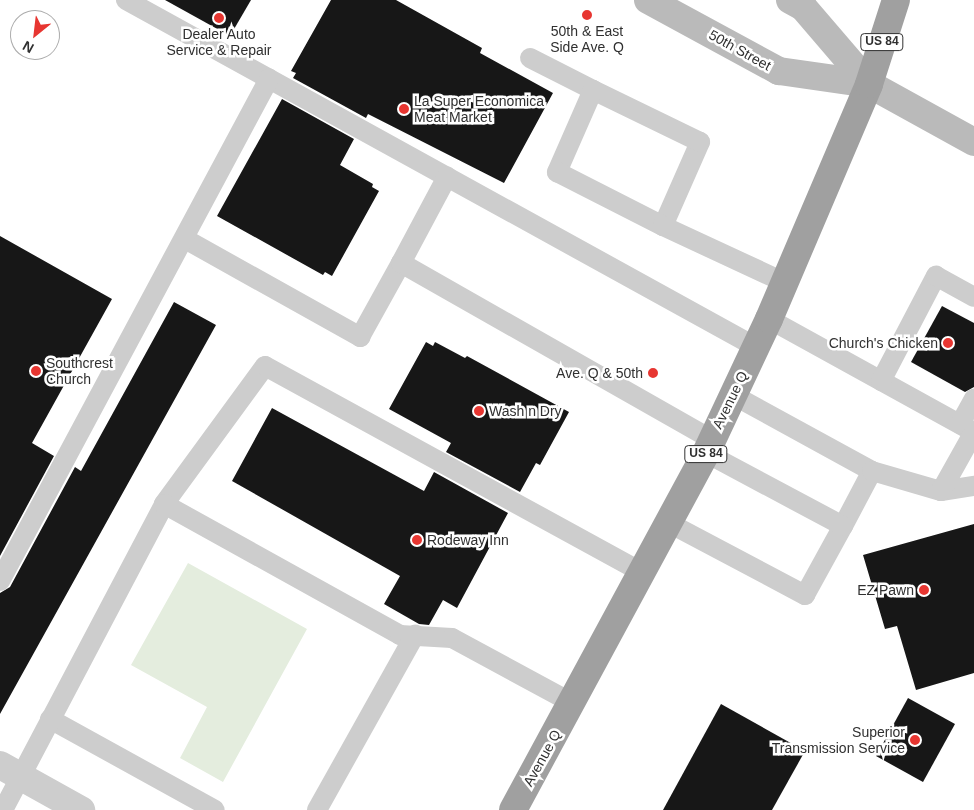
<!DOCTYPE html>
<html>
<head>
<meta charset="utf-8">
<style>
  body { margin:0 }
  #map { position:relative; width:974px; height:810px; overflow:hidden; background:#fff; font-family:Helvetica,sans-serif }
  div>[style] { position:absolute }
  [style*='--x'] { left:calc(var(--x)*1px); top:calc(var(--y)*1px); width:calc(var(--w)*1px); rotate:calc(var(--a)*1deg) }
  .green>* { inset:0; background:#e4edde }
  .building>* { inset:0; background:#171717 }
  .service>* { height:20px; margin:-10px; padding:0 10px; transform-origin:10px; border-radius:10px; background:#cdcdcd }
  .minor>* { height:28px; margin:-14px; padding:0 14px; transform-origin:14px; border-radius:14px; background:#cdcdcd }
  .secondary>* { height:28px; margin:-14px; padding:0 14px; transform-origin:14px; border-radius:14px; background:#bababa }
  .trunk>* { height:28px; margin:-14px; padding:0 14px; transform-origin:14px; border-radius:14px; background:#a0a0a0 }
  .dots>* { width:14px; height:14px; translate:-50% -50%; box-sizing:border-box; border:2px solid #fff; border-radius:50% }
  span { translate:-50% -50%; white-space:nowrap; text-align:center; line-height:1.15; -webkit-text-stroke:5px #fff; paint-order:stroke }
  .shield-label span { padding:1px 4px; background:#fff; border:1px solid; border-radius:4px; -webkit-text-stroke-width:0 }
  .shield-label { font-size:12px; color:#303030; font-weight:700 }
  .poi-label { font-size:14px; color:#303030 }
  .left { translate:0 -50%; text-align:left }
  .right { translate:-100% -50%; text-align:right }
  .street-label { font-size:14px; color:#303030 }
  .north { position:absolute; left:10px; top:10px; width:50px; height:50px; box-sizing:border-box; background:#fff; border:1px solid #acacac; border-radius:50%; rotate:209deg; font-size:14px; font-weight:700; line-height:20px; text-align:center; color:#303030 }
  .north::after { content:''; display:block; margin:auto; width:18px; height:22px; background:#e73631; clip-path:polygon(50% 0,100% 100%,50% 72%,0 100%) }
</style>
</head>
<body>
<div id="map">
  <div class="green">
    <div style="clip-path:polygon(188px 563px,307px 629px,223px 782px,180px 758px,207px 707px,131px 665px)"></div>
  </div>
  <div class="building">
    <div style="clip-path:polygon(165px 0,251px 0,230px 36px)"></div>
    <div style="clip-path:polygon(331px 0,396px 0,482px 48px,480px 53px,553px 93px,504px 183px,368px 114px,366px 118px,293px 78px,296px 73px,291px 71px)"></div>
    <div style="clip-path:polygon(282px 99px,354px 139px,340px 165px,373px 184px,372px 187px,379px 191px,332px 276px,325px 272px,323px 275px,217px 216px)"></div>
    <div style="clip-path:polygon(0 236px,112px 299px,32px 443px,54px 456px,0 556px)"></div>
    <div style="clip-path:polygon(174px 302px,216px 325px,0 714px,0 593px,10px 587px,75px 467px,81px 471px)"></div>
    <div style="clip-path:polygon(942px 306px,974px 323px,974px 387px,965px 392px,911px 362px)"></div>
    <div style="clip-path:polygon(426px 342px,433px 346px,435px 342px,465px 358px,467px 356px,569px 412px,540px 465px,536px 463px,520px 492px,446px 452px,451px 443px,389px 409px)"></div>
    <div style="clip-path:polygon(272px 408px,424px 491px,434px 472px,508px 513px,457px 608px,443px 600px,429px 625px,419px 624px,384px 604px,400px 576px,232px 481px)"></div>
    <div style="clip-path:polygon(974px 524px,974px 673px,916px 690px,897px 626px,885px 629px,863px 555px)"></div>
    <div style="clip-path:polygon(908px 698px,955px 724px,923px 782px,876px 756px)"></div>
    <div style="clip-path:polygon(721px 704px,805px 751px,772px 810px,663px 810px)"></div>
  </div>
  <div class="service">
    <div style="--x:126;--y:0;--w:719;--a:28.85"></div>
    <div style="--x:530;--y:58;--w:71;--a:26.9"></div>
    <div style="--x:663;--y:226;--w:92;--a:-66.2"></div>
    <div style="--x:700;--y:142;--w:119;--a:-154.1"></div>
    <div style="--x:593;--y:90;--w:90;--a:113.7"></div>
    <div style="--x:557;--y:172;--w:119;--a:27"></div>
    <div style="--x:663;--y:226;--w:136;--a:24.9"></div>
    <div style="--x:185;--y:239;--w:201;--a:29.2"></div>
    <div style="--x:360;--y:337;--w:85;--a:-61"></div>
    <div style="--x:401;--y:263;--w:356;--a:29.6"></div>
    <div style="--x:401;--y:263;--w:98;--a:-61.9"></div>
    <div style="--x:769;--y:319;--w:234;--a:28.9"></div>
    <div style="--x:881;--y:381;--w:119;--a:-62.4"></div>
    <div style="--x:936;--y:276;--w:43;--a:28.9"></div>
    <div style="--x:733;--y:395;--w:158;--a:28.7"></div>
    <div style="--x:872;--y:471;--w:62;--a:117.8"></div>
    <div style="--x:960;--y:424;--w:29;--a:-61"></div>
    <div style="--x:872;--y:471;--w:72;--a:16.2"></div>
    <div style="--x:941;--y:491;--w:33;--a:-9"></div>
    <div style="--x:941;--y:491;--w:68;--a:-60.8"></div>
    <div style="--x:164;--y:504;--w:171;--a:-53.8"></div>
    <div style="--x:265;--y:366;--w:431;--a:28.7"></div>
    <div style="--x:669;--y:523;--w:154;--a:27.9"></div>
    <div style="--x:805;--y:595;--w:79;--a:-61.2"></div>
    <div style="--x:843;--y:526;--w:155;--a:-151.9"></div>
    <div style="--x:0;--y:581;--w:570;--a:-61.82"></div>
    <div style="--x:50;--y:719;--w:188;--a:28.9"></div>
    <div style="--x:3;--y:810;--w:346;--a:-62.2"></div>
    <div style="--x:164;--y:504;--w:270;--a:29"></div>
    <div style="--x:400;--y:635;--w:52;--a:3.3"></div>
    <div style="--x:452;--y:638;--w:136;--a:28.4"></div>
    <div style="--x:317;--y:810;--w:201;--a:-60.8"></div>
  </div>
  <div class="minor">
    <div style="--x:0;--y:765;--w:93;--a:29.1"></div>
  </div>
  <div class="secondary">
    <div style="--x:648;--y:0;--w:149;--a:28.5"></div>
    <div style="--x:779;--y:71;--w:91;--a:8.2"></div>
    <div style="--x:790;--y:0;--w:15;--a:28"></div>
    <div style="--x:803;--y:7;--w:101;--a:49.4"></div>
    <div style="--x:869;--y:84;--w:120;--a:28.9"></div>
  </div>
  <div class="trunk">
    <div style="--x:513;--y:810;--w:406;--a:-61.6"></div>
    <div style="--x:706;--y:453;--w:148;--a:-64.8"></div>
    <div style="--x:769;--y:319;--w:255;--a:-66.9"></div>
    <div style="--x:869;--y:84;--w:88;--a:-72.2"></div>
  </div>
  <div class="dots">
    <div style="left:587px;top:15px;background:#e73631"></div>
    <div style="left:219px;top:18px;background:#e73631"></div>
    <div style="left:404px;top:109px;background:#e73631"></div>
    <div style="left:948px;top:343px;background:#e73631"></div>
    <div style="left:36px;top:371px;background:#e73631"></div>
    <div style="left:653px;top:373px;background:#e73631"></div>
    <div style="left:479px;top:411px;background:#e73631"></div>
    <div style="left:417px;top:540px;background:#e73631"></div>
    <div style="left:924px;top:590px;background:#e73631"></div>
    <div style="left:915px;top:740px;background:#e73631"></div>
  </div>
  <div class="shield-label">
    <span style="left:882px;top:42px">US 84</span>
    <span style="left:706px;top:454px">US 84</span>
  </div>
  <div class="poi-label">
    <span style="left:587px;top:39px">50th &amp; East<br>Side Ave. Q</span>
    <span style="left:219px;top:42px">Dealer Auto<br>Service &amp; Repair</span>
    <span class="left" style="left:414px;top:109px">La Super Economica<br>Meat Market</span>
    <span class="right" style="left:938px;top:343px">Church's Chicken</span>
    <span class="left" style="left:46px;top:371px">Southcrest<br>Church</span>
    <span class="right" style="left:643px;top:373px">Ave. Q &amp; 50th</span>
    <span class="left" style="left:489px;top:411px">Wash n Dry</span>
    <span class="left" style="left:427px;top:540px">Rodeway Inn</span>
    <span class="right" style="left:914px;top:590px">EZ Pawn</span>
    <span class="right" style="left:905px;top:740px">Superior<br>Transmission Service</span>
  </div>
  <div class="street-label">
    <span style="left:740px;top:50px;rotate:29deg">50th Street</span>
    <span style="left:730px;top:400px;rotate:-64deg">Avenue Q</span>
    <span style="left:542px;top:758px;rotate:-61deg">Avenue Q</span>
  </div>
  <div class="north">N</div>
</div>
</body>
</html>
